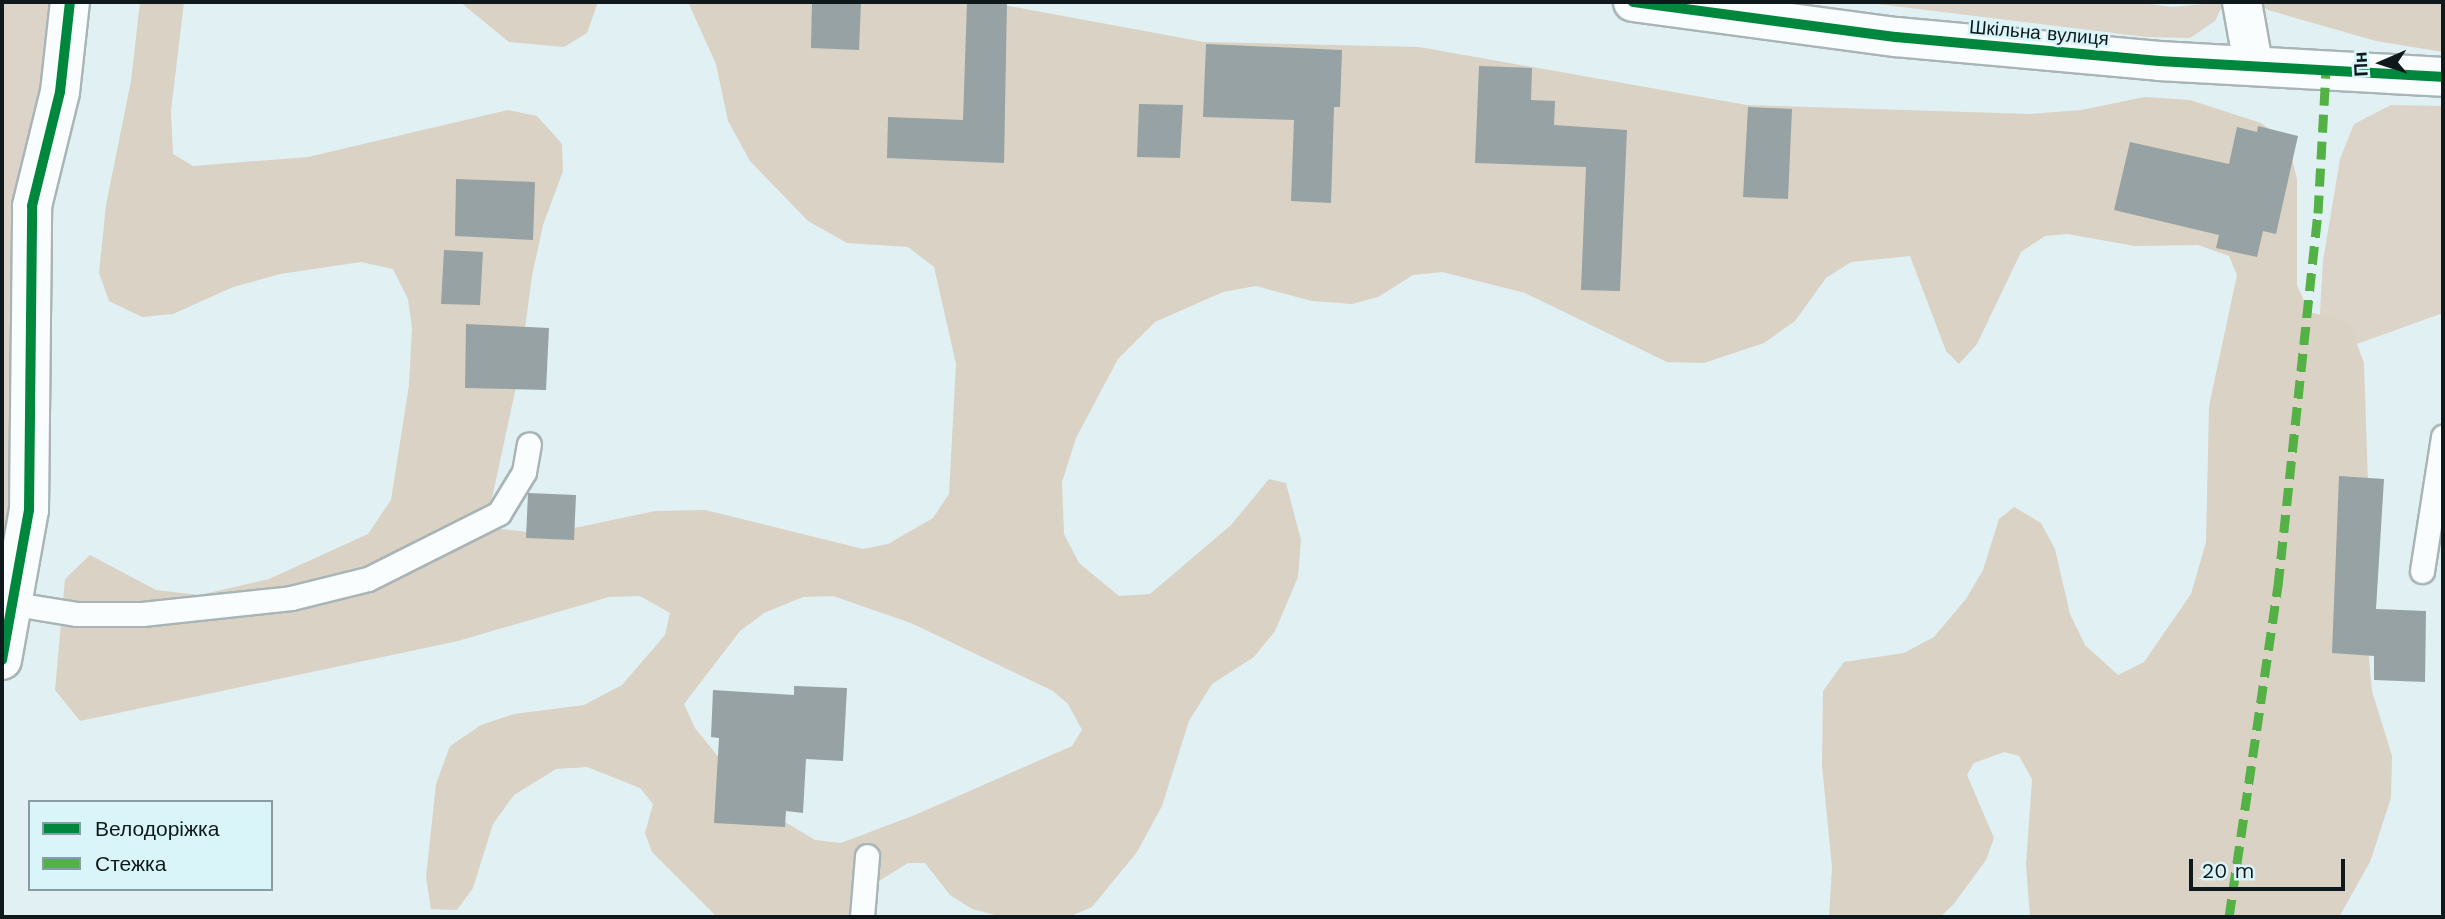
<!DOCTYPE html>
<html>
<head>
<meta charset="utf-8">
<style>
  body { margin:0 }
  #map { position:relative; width:2445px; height:919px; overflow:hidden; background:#e1f0f2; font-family:"Work Sans",sans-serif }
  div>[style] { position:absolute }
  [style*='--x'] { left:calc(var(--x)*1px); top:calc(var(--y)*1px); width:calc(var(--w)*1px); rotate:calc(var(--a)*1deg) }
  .green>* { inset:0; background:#dcd4c8 }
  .forest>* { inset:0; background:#dad2c5 }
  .building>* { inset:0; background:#96a2a3 }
  .roads { filter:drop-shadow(2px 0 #a8b4b6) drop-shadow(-2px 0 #a8b4b6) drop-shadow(0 2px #a8b4b6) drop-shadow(0 -2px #a8b4b6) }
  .lane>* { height:23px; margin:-11.5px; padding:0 11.5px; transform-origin:11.5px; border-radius:11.5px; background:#fafdfd }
  .street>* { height:38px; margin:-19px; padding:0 19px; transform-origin:19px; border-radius:19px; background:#fafdfd }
  .quiet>* { height:9px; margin-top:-4.5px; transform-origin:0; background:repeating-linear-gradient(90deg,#54b145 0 18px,transparent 0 27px) }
  .cycleway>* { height:10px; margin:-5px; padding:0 5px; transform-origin:5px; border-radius:5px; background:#00873e }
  span { translate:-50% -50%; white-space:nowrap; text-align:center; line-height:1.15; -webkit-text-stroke:5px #d9f5fa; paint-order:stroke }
  .street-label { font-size:19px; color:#0f191b }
  .frame { position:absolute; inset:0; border:4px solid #0f191b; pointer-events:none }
  .legend { position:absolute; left:28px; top:800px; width:245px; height:91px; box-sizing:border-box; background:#d9f5fa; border:2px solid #889da1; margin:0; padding:9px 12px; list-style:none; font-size:21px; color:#0f191b }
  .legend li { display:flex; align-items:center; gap:14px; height:35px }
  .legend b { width:35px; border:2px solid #889da1 }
  .north { position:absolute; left:2347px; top:28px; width:70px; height:70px; -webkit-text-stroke:5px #d9f5fa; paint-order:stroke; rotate:267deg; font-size:19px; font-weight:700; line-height:28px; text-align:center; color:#0f191b }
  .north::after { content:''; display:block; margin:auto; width:24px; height:32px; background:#0f191b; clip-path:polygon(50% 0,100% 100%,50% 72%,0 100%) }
  .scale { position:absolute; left:2189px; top:859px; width:156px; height:32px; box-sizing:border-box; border:4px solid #0f191b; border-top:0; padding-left:9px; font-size:21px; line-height:24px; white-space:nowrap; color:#0f191b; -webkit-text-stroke:5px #d9f5fa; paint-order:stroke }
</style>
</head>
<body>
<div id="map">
  <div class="green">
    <div style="clip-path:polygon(2px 2px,64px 2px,2px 625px)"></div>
    <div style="clip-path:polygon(1861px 2px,2135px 2px,2172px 7px,2224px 2px,2215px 21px,2190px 38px,2146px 37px)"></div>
    <div style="clip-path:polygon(2391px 105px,2443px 106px,2443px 313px,2343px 349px,2243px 917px,2316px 381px,2323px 261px,2340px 159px,2354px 124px)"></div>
  </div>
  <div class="forest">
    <div style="clip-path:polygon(evenodd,140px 2px,184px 2px,171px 111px,173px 154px,193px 166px,308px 157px,508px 110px,537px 116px,562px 144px,563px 171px,543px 225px,532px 276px,519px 373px,491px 503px,501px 529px,546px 534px,655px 511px,705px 510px,863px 549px,888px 544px,933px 518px,949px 494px,956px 364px,934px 267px,908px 247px,847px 243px,808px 221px,750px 161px,728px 121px,716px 64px,688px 2px,987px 2px,1204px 42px,1419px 47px,1747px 105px,2030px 114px,2081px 110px,2145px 97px,2190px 100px,2261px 123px,2288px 143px,2297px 179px,2297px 285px,2309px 312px,2349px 322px,2364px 363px,2370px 543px,2367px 638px,2372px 691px,2392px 756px,2391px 798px,2370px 862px,2339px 917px,2030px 917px,2026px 865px,2032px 779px,2019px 756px,2004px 752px,1974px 763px,1967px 775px,1994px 838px,1986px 860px,1953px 905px,1940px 917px,1829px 917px,1832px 867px,1822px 766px,1823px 691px,1844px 662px,1904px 653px,1934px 637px,1966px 599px,1983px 570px,1999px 519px,2014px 507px,2041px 523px,2055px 549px,2070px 614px,2085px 645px,2118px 675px,2144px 662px,2191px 594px,2206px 542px,2209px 406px,2237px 275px,2229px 256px,2198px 245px,2135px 246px,2067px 234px,2045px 236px,2021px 252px,1977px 344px,1959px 364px,1946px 351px,1910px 256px,1851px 262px,1826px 278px,1795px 321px,1764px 343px,1704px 363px,1667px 362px,1525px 293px,1442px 272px,1413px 275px,1378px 297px,1352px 304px,1312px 301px,1256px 286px,1223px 292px,1155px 322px,1118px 359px,1076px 438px,1062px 482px,1064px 534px,1079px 563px,1119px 596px,1150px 594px,1231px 525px,1269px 479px,1286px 483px,1301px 540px,1298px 577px,1275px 631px,1254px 657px,1212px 684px,1189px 721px,1162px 806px,1137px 852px,1092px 907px,1068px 917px,999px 916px,972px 909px,950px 895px,925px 863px,908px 863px,874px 884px,856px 917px,717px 917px,652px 852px,645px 833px,653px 804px,640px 788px,587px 767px,556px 769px,514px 795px,493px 824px,473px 888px,457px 910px,431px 909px,426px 877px,436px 784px,450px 746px,481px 725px,514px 714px,584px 705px,622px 685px,665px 635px,670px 613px,640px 596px,609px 597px,458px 641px,80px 721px,55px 690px,65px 579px,90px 555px,156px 590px,200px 595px,269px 579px,368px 534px,391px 500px,409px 385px,412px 328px,408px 299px,393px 269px,361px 262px,280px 274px,233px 287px,173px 314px,142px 317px,109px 301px,99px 273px,106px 205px,131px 81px,140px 2px,833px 596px,911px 623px,1053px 691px,1068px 704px,1082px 730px,1072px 746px,915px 815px,841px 843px,815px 840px,770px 813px,741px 785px,695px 728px,684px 704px,740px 631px,764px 613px,803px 597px,833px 596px)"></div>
    <div style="clip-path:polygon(460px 2px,598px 2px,587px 33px,564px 47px,509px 42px)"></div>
    <div style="clip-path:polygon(2257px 2px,2443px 2px,2443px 52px,2376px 41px,2268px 10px)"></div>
  </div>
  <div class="building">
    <div style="clip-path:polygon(812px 2px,861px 2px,859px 50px,811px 48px)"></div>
    <div style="clip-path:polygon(967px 2px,1007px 2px,1004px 163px,887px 158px,888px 117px,963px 120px)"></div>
    <div style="clip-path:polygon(1206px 44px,1342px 50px,1340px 107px,1334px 107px,1331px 203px,1291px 201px,1294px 120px,1203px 117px)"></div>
    <div style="clip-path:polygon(1479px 66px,1532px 68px,1531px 100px,1555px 101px,1554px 125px,1627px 130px,1620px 291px,1581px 290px,1586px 167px,1475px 163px)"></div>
    <div style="clip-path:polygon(1139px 104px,1183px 105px,1180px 158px,1137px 157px)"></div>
    <div style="clip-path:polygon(1748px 107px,1792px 109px,1788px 199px,1743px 197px)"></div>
    <div style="clip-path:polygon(2258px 126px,2298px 136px,2276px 234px,2263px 231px,2257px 257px,2216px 248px,2219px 235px,2114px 210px,2130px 142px,2229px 164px,2237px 127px,2257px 132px)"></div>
    <div style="clip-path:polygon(456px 179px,535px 182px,533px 240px,455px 236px)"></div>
    <div style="clip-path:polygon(444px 250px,483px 252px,480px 305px,441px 304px)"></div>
    <div style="clip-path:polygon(466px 324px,549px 328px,546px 390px,465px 388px)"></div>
    <div style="clip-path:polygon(2339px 476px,2384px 479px,2376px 609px,2426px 611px,2425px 682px,2374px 680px,2374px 656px,2332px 653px)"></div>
    <div style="clip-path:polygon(528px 493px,576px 495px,574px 540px,526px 538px)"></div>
    <div style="clip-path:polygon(794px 686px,847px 688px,843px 761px,806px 759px,803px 813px,786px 811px,785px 827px,714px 823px,719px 738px,711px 737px,713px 690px,794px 695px)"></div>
  </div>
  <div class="roads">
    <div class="lane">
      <div style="--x:2422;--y:571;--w:136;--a:-81.1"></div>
      <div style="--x:15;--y:604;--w:63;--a:9.2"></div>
      <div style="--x:77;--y:614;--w:65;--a:0"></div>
      <div style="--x:142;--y:614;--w:150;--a:-6.1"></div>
      <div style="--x:291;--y:598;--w:79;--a:-13.9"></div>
      <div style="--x:368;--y:579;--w:147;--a:-26.7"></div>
      <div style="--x:499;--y:513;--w:48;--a:-58.6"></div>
      <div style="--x:524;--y:472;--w:28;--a:-80"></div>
      <div style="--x:862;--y:917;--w:61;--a:-85.3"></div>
    </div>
    <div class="street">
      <div style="--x:1633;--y:2;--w:265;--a:7.6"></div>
      <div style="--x:1896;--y:37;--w:264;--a:5.2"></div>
      <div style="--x:2159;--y:61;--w:284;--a:3.2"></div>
      <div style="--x:2242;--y:2;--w:63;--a:79.9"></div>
      <div style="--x:2;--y:660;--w:152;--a:-79.8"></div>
      <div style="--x:29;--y:510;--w:304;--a:-89.4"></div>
      <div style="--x:32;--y:206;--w:117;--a:-76.2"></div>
      <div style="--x:60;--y:92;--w:91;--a:-83.7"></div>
    </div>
  </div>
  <div class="quiet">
    <div style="--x:2229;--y:917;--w:335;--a:-81.6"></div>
    <div style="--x:2278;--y:586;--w:375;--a:-83.9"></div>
    <div style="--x:2318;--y:213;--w:142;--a:-86.8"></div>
  </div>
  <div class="cycleway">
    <div style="--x:1633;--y:2;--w:265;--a:7.6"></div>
    <div style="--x:1896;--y:37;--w:264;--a:5.2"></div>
    <div style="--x:2159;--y:61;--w:284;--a:3.2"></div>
    <div style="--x:2;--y:660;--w:152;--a:-79.8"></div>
    <div style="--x:29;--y:510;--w:304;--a:-89.4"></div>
    <div style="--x:32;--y:206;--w:117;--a:-76.2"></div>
    <div style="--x:60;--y:92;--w:91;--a:-83.7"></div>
  </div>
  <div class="street-label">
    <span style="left:2039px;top:33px;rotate:5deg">Шкільна вулиця</span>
  </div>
  <div class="frame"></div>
  <ul class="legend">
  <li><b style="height:9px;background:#00873e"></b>Велодоріжка</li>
  <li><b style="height:9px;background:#54b145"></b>Стежка</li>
  </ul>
  <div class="north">Пн</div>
  <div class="scale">20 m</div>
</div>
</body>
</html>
